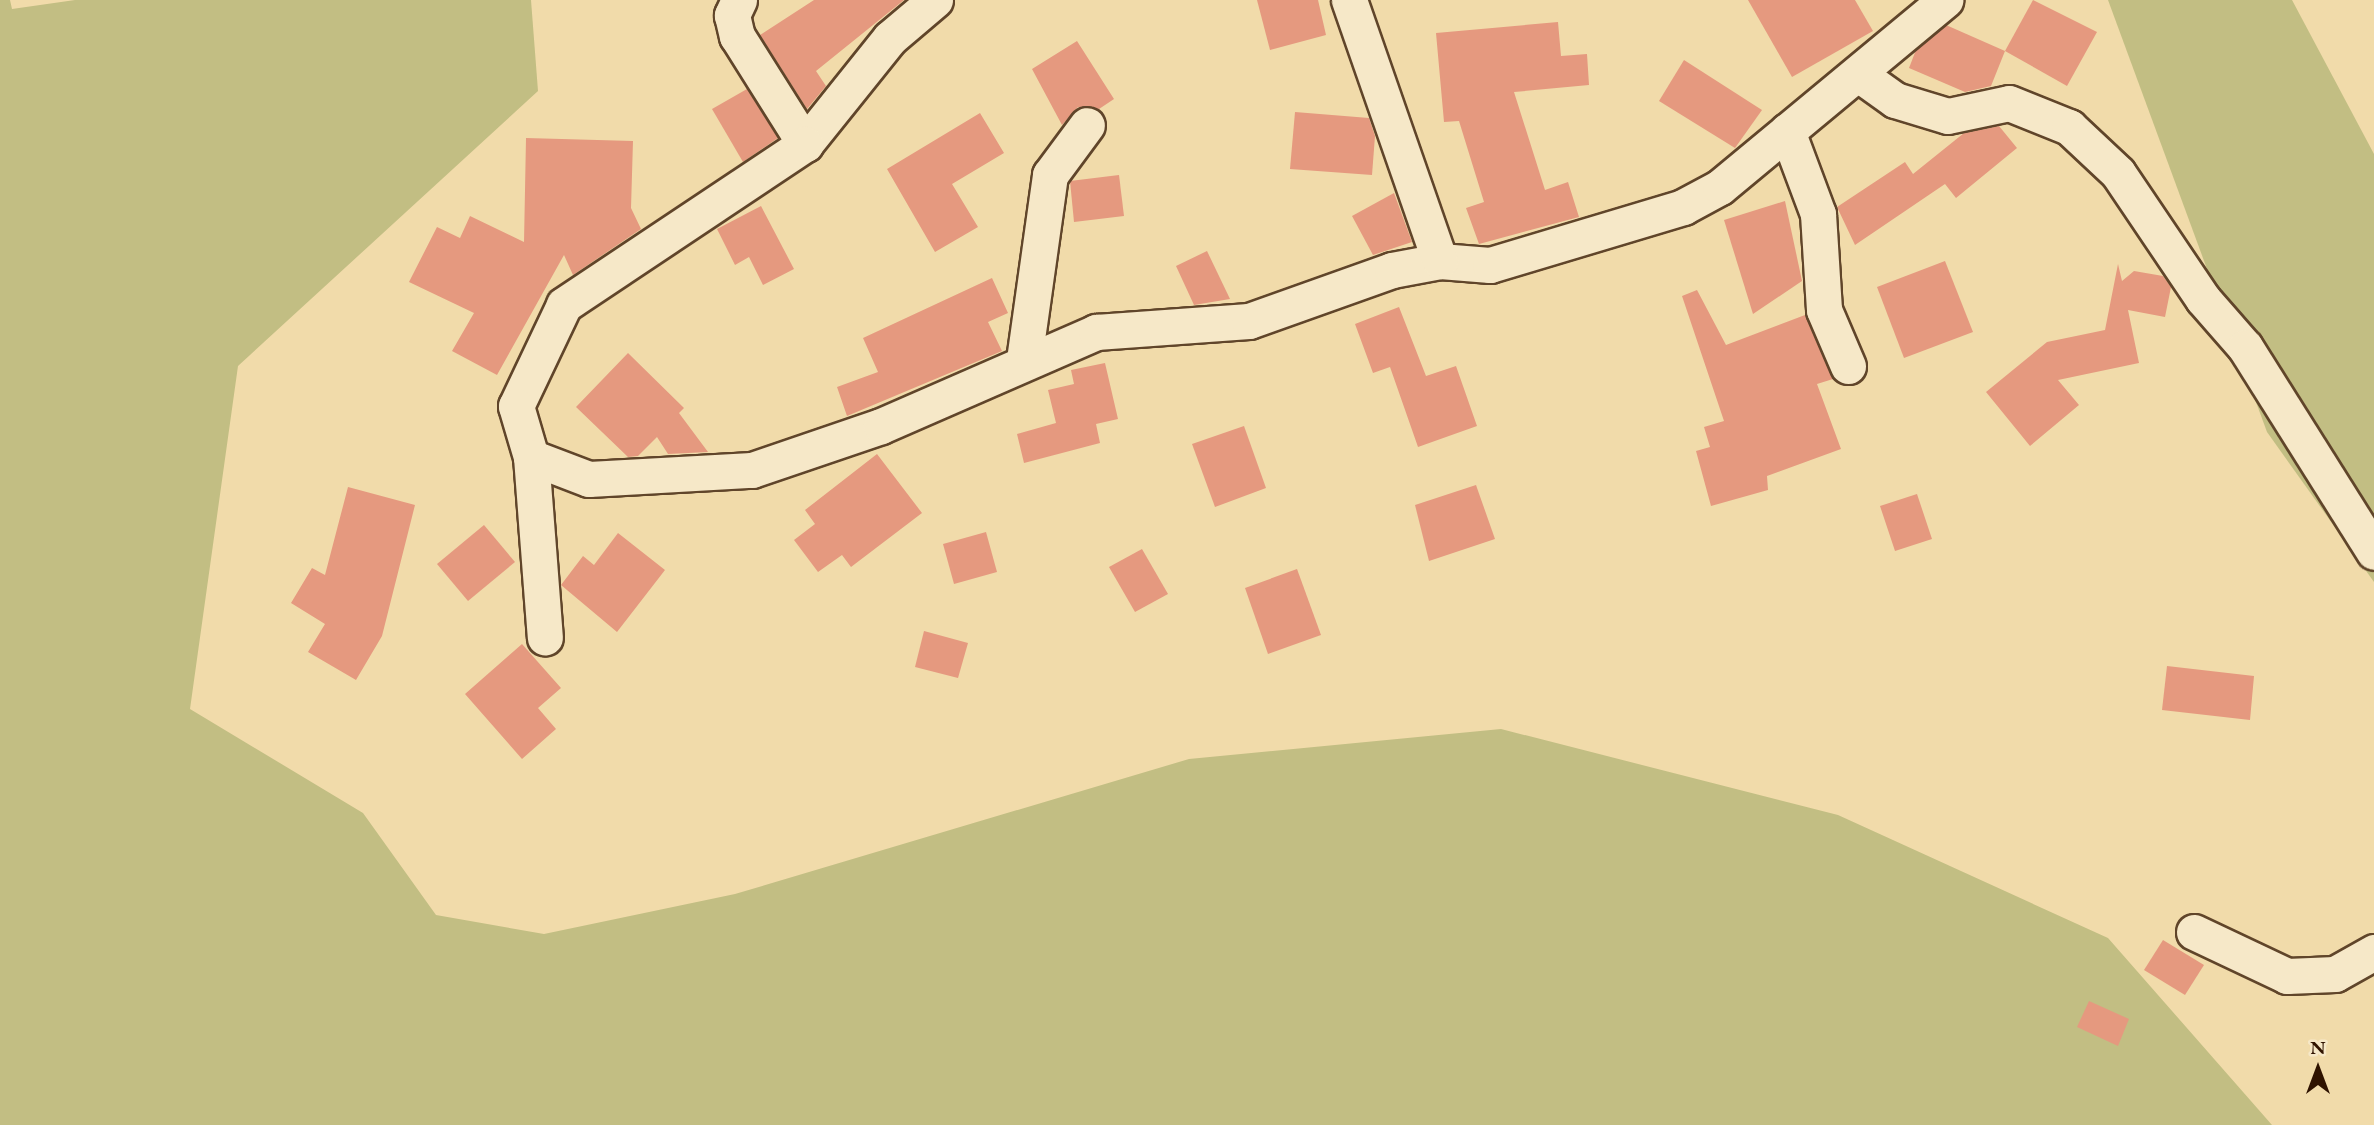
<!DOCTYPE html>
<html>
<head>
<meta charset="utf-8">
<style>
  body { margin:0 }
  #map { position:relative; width:2374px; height:1125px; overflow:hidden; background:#f1dbaa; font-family:"EB Garamond",serif }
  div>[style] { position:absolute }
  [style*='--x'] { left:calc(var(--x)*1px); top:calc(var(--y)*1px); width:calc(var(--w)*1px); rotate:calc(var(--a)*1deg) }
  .green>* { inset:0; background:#c2be83 }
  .building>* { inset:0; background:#e5997f }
  .roads { filter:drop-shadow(2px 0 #60452a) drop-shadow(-2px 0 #60452a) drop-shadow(0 2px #60452a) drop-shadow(0 -2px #60452a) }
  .street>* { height:35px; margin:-17.5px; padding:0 17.5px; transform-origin:17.5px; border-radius:17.5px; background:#f6e8c8 }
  span { translate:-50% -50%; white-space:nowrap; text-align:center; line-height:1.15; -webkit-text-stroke:7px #f6e8c8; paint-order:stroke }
  .north { position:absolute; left:2283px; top:1034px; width:70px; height:70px; -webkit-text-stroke:5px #f6e8c8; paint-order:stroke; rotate:0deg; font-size:19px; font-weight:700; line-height:28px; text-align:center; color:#2f1300 }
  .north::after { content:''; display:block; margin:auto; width:24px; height:32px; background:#2f1300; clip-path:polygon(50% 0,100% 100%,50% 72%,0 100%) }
</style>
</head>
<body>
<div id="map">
  <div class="green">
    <div style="clip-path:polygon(0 0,10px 0,12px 9px,75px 0,531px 0,538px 91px,238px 366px,190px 709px,363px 813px,436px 915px,544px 934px,735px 894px,1189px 759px,1501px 729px,1838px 815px,2108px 938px,2272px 1125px,0 1125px)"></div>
    <div style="clip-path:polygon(2108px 0,2292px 0,2374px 154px,2374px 582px,2267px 432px)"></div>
  </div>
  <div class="building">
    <div style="clip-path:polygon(814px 0,904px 0,816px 71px,826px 86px,807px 109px,760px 35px)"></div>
    <div style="clip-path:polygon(1257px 0,1318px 0,1326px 35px,1270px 50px)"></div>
    <div style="clip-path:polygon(1748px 0,1855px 0,1873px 31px,1792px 77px)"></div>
    <div style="clip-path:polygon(2033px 0,2097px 32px,2067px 86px,2005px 51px)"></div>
    <div style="clip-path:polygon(1558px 22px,1561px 56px,1587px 54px,1589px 85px,1514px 92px,1545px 190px,1568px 182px,1579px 217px,1479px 244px,1466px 208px,1484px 202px,1459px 121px,1444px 122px,1436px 33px)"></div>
    <div style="clip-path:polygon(1946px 25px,2005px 51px,1991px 86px,1965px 92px,1909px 68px,1916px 50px)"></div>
    <div style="clip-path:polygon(1077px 41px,1114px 99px,1099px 109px,1078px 107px,1062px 125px,1032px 69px)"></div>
    <div style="clip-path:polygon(1684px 60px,1762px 110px,1735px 148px,1659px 101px)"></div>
    <div style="clip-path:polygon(747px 89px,778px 138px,743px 162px,712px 109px)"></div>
    <div style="clip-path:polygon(1295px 112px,1369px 118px,1375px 136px,1372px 175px,1290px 169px)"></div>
    <div style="clip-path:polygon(980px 113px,1004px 153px,952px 184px,978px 227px,935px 252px,887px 169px)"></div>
    <div style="clip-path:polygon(1999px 126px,2017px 148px,1956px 198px,1945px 184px,1855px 245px,1837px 207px,1905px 162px,1913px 174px,1964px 133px)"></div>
    <div style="clip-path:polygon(526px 138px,633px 141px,631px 208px,641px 229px,573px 275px,564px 255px,497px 375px,452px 351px,474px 313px,409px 282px,437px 227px,460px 238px,470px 216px,524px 242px)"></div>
    <div style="clip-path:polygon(1119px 175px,1124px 216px,1074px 222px,1070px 181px)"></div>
    <div style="clip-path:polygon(1394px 193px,1412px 242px,1373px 255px,1352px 216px)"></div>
    <div style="clip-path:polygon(1785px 201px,1802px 281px,1753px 314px,1724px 220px)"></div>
    <div style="clip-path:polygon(761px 206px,794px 269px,763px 285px,749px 257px,735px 265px,717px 229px)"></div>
    <div style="clip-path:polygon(1207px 251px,1230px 299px,1194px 305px,1176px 266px)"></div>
    <div style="clip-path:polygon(1945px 261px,1973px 332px,1904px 358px,1877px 287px)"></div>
    <div style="clip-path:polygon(2118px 264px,2122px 281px,2134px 271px,2163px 276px,2171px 287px,2165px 317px,2128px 310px,2139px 363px,2058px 380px,2079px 405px,2030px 446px,1986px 392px,2047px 342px,2105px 330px)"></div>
    <div style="clip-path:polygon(992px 278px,1008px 313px,988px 322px,1002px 351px,847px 416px,837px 387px,878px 372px,863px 338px)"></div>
    <div style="clip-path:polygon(1697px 290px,1726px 345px,1805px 315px,1833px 379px,1817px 384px,1841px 449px,1767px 476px,1768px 490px,1711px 506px,1696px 451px,1710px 447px,1704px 427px,1724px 421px,1682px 296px)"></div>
    <div style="clip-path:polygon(1399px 307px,1426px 376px,1456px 366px,1477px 426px,1418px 447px,1390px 367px,1373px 373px,1355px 324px)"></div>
    <div style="clip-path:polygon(628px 353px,684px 408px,679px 413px,708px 452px,668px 454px,657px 437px,638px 456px,628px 457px,576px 407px)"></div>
    <div style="clip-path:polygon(1105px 363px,1118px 419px,1096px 424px,1100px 443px,1024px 463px,1017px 434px,1056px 423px,1048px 390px,1074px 384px,1071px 370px)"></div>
    <div style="clip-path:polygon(1244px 426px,1266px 488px,1215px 507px,1192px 444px)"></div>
    <div style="clip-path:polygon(877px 454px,922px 513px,851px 567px,842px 555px,818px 572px,794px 540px,815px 524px,805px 510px)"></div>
    <div style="clip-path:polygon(1476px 485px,1495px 539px,1429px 561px,1415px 505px)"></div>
    <div style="clip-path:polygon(348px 487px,415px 505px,382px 636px,356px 680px,308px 652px,325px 624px,291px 603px,312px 568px,325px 575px)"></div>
    <div style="clip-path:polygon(1917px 494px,1932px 539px,1895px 551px,1880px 506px)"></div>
    <div style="clip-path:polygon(484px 525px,515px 562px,468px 601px,437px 564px)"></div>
    <div style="clip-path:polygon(986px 532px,997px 572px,954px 584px,943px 544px)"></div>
    <div style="clip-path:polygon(618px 533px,665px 570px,617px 632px,561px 585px,583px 556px,594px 565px)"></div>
    <div style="clip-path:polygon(1142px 549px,1168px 594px,1135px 612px,1109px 567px)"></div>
    <div style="clip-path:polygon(1297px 569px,1321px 635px,1268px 654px,1245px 588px)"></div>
    <div style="clip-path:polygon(924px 631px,968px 643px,958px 678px,915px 667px)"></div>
    <div style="clip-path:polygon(522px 644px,561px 688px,538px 708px,556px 729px,522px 759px,465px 694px)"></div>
    <div style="clip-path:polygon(2167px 666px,2254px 676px,2250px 720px,2162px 710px)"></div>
    <div style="clip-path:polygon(2163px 940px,2204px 965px,2185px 995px,2144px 970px)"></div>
    <div style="clip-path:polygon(2089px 1001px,2129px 1019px,2118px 1046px,2077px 1027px)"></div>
  </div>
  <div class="roads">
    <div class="street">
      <div style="--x:739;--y:0;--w:17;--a:115"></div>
      <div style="--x:732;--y:15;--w:22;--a:77"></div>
      <div style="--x:737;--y:36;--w:128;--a:57.8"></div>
      <div style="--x:935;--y:0;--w:59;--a:139.8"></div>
      <div style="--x:890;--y:38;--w:136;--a:128.7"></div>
      <div style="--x:805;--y:144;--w:290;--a:146.3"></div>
      <div style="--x:564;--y:305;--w:112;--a:115.4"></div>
      <div style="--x:516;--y:406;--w:53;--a:73.6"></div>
      <div style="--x:531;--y:457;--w:62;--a:20.8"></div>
      <div style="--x:589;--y:479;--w:163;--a:-3.2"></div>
      <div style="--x:752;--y:470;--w:136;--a:-18.8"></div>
      <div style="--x:881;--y:426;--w:235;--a:-23.6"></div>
      <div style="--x:1096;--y:332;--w:153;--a:-4.1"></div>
      <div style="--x:1249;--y:321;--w:152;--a:-19.6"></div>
      <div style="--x:1392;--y:270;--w:49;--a:-10.6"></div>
      <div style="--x:1440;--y:261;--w:50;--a:4.6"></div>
      <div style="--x:1490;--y:265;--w:202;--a:-16.7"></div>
      <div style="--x:1683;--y:207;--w:42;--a:-28.4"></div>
      <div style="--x:1720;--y:187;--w:293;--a:-39.7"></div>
      <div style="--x:1349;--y:0;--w:276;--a:70.8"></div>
      <div style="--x:1860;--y:75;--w:43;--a:35.5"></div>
      <div style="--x:1895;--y:100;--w:55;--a:16.8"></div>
      <div style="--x:1948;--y:116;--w:62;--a:-12"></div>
      <div style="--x:2009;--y:103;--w:65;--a:21.8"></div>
      <div style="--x:2069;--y:127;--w:67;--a:43.2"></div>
      <div style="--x:2118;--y:173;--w:152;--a:56"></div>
      <div style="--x:2203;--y:299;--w:64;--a:48.8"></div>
      <div style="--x:2245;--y:347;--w:242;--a:57.8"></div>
      <div style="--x:1787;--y:131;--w:89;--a:69.5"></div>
      <div style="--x:1818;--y:214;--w:96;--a:86.4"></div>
      <div style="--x:1824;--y:310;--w:61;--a:66.8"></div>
      <div style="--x:1024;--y:360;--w:187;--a:-82"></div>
      <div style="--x:1050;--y:175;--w:62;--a:-53.5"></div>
      <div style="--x:531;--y:457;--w:181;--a:85.6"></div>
      <div style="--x:2194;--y:932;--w:103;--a:25.3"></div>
      <div style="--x:2287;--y:976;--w:48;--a:-2.4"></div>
      <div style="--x:2335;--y:974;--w:45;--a:-29.4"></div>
    </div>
  </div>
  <div class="north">N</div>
</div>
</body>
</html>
